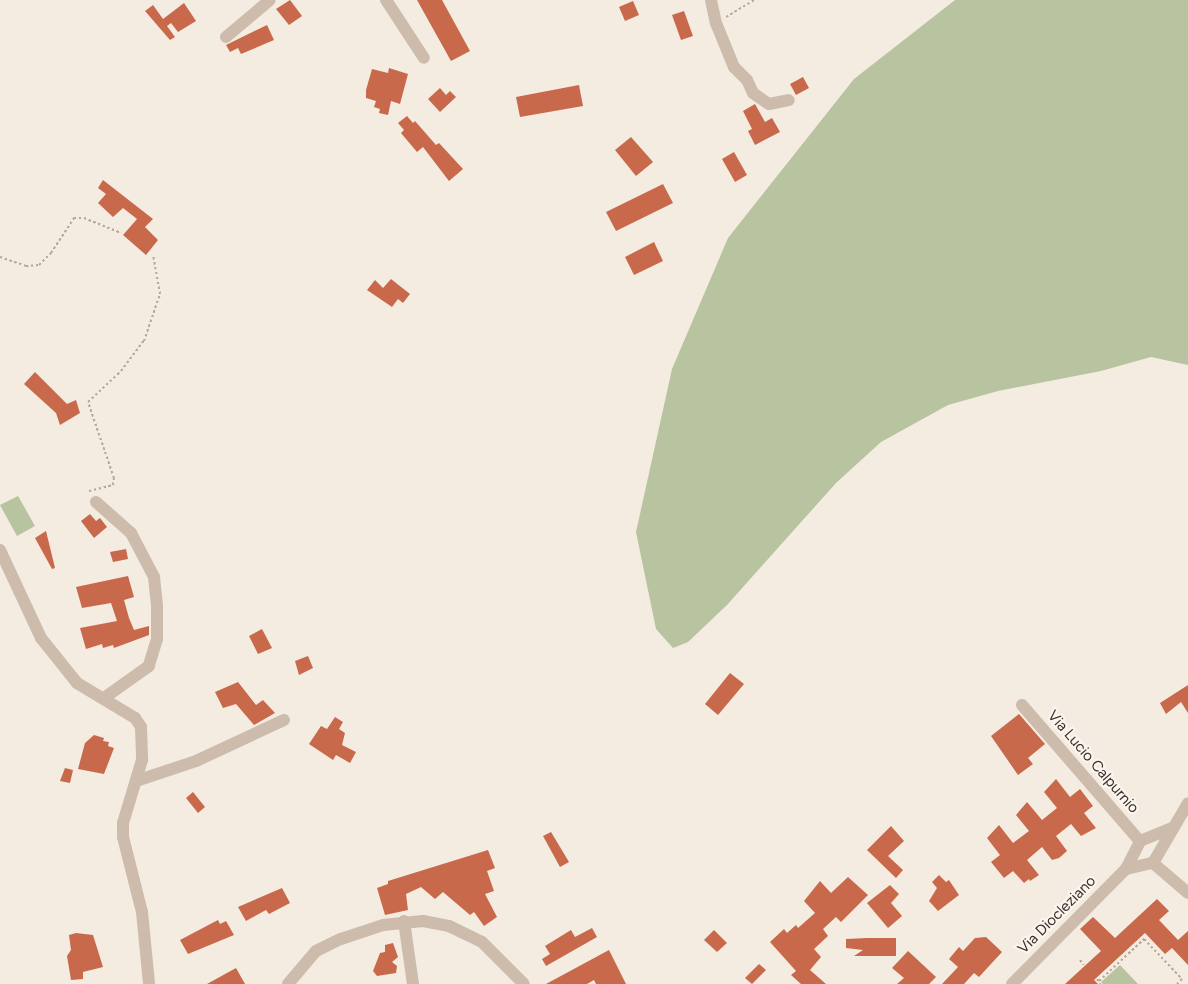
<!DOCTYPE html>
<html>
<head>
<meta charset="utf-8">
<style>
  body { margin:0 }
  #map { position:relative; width:1188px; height:984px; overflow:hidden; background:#f4ebe1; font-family:Figtree,sans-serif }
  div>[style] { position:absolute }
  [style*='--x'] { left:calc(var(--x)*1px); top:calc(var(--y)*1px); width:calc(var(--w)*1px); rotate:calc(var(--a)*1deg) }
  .green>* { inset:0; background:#b8c4a0 }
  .building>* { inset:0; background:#c8694b }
  .path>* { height:2px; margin-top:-1px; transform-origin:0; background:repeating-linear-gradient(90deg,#b9a596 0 2.5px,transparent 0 5px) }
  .minor>* { height:12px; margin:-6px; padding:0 6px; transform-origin:6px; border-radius:6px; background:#cdbbac }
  span { translate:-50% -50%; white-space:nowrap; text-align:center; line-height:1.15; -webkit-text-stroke:4.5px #fbf5ee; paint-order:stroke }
  .street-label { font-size:15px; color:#3b302b }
</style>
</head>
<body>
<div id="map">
  <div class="green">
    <div style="clip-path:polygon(955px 0,1188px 0,1188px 365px,1151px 357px,1101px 371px,998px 391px,948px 405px,881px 442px,836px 483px,727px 605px,688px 642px,673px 648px,656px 629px,636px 532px,672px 369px,728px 238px,854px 79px)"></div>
    <div style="clip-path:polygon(18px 496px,35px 526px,17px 536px,0 505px)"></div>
    <div style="clip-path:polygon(1120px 965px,1138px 984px,1103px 984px,1101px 982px)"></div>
  </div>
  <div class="building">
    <div style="clip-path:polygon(290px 0,302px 16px,289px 25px,276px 9px)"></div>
    <div style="clip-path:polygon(417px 0,442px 0,470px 51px,451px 61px)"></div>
    <div style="clip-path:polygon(633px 1px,639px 15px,625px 21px,619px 7px)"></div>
    <div style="clip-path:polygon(184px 3px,196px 21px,178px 32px,171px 23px,167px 26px,175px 37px,170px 40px,145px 11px,153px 5px,163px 19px)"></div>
    <div style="clip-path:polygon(684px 11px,693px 36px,681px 40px,672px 15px)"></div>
    <div style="clip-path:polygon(267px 25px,274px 40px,241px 54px,238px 48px,230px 52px,226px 45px)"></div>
    <div style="clip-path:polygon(389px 68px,408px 74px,400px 104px,391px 101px,388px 115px,379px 113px,380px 109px,374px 107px,376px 101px,366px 98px,366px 90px,372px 69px,388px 73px)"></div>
    <div style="clip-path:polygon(803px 77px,809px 88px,796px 95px,790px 84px)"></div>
    <div style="clip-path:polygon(579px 85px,583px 106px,520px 117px,516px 97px)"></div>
    <div style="clip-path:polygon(440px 88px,446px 95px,450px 91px,456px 97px,440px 112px,428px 99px)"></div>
    <div style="clip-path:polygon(755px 104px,765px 122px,772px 118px,780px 132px,755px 145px,748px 131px,752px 129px,743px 111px)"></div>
    <div style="clip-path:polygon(407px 116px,413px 123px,415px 121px,436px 145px,439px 143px,463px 169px,449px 181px,423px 147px,417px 152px,401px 133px,404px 130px,398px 123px)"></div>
    <div style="clip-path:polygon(631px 137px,653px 162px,636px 176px,615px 150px)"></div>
    <div style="clip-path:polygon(734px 152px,747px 175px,735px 182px,722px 159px)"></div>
    <div style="clip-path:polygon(103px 180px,153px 219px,145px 227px,158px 240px,146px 255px,123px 235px,137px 219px,123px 208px,113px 217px,98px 203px,106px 194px,98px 188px)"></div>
    <div style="clip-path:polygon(663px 184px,673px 203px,616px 231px,606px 212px)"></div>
    <div style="clip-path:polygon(654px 242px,663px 261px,634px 275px,625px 257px)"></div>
    <div style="clip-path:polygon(391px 279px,410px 294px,403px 303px,398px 299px,392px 307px,367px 290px,375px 280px,383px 288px)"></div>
    <div style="clip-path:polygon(35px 372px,67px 404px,76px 400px,80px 413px,60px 425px,56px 413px,24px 384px)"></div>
    <div style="clip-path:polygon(90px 514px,96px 521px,100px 518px,107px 527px,94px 538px,81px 521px)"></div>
    <div style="clip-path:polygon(46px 531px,55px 568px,52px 569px,35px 538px)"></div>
    <div style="clip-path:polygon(126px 549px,128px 559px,113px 562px,110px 552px)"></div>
    <div style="clip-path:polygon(128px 576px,134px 597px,124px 600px,129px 618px,134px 630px,149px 626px,149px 635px,114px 648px,113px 645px,103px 648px,102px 644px,86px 649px,80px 628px,117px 621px,111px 603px,82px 608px,76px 587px)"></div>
    <div style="clip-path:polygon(262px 629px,272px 648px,258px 654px,249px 636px)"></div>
    <div style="clip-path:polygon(308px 656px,313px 668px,299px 675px,295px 661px)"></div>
    <div style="clip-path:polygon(730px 673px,744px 684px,718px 715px,705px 704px)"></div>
    <div style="clip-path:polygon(238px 682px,256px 705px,263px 700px,275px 713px,254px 725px,236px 704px,223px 708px,215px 692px)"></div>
    <div style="clip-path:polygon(1188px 685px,1188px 713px,1181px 702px,1166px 714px,1160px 703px)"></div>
    <div style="clip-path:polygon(1019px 714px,1045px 744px,1028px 758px,1033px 764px,1018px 775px,991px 736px)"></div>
    <div style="clip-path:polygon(335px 717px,343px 722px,339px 729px,345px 733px,342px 745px,356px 752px,350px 763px,336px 755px,333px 760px,309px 744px,321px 726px,327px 729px)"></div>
    <div style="clip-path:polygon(94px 735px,104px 738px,103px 741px,109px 742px,108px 746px,114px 748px,104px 774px,78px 769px,85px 743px)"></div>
    <div style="clip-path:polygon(65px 768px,73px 770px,70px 783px,60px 781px)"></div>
    <div style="clip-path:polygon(1056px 779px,1070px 797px,1080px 789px,1093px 806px,1084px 813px,1096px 828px,1081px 836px,1071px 824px,1056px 836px,1067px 851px,1059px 858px,1052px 860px,1042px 847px,1027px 860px,1039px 875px,1030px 881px,1029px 879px,1024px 883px,1013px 871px,1004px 878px,991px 862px,1000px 855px,987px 838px,999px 825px,1013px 843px,1029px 831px,1016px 815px,1027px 802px,1042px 820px,1057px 808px,1044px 792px)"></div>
    <div style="clip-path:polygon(193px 792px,205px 807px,198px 813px,186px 798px)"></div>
    <div style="clip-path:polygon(891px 826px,904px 841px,888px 856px,903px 870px,896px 878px,867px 850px)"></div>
    <div style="clip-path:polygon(551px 832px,569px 862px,560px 867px,543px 836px)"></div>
    <div style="clip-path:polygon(488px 850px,495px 868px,487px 871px,494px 891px,485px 894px,497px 917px,484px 926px,474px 912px,470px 915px,443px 892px,435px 899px,421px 887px,406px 894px,408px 910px,385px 915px,377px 888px,388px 884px,388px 881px)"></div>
    <div style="clip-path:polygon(939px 875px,946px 882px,949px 880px,959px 895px,938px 911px,929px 901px,937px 888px,932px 882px)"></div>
    <div style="clip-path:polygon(848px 877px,868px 895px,841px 922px,836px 917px,823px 929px,828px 936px,814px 949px,821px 957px,810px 970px,826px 984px,801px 984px,791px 975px,796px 971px,770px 942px,784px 929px,787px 933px,796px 925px,798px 928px,815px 913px,804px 901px,820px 881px,831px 893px)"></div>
    <div style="clip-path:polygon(890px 885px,899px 894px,891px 903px,902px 916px,888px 928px,867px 903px)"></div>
    <div style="clip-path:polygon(282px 888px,290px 903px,269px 914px,266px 910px,246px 921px,238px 907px)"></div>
    <div style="clip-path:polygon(1157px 899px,1169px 911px,1159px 920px,1178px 940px,1188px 931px,1188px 965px,1172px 948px,1165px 954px,1145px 933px,1094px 980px,1098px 984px,1065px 984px,1101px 951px,1080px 929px,1093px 917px,1115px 938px)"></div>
    <div style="clip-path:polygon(218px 920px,220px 924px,226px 921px,234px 935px,188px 954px,180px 940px)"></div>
    <div style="clip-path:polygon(592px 928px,597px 937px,546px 966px,542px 959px,550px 954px,545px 946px,571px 930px,575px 937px)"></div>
    <div style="clip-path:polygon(714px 930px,727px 943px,717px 952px,704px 940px)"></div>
    <div style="clip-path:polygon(76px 933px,93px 935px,103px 967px,83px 972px,83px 979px,71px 980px,67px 956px,71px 950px,69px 935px)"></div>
    <div style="clip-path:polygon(986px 937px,1002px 952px,979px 977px,974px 973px,964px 984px,942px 984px,958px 967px,949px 959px,959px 947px,963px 951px,975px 938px)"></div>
    <div style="clip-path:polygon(867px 938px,896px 938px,896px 956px,854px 956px,863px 950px,846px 948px,846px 939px)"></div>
    <div style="clip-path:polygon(393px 943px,398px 957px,392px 962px,397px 966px,396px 973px,377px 976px,373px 971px,380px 953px,385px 952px,385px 945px)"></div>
    <div style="clip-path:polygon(609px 950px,626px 984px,596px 984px,594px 980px,587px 984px,546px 984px)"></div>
    <div style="clip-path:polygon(908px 951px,936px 977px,929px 984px,897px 984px,904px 978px,892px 968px)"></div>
    <div style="clip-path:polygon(759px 964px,766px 970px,752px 984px,745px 978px)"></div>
    <div style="clip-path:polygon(236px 968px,245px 984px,207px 984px)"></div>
  </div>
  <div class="path">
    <div style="--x:726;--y:17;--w:33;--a:-31"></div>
    <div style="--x:0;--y:257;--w:28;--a:19"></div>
    <div style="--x:26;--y:266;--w:13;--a:-4"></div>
    <div style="--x:39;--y:265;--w:17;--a:-45"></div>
    <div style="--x:51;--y:253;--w:42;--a:-56.7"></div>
    <div style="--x:74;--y:218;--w:10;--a:0"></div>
    <div style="--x:84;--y:218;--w:40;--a:22"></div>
    <div style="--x:89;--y:491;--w:25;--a:-14"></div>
    <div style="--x:113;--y:485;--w:7;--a:-82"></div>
    <div style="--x:114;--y:478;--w:80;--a:-108.9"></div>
    <div style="--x:88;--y:402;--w:45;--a:-43.2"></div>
    <div style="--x:121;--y:371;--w:38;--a:-53"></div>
    <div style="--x:144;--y:341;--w:50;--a:-71.2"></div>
    <div style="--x:160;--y:294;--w:39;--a:-100"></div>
    <div style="--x:1080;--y:960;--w:6;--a:51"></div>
    <div style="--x:1097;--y:979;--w:6;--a:51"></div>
    <div style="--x:1099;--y:981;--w:62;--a:-43"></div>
    <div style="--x:1144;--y:939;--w:55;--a:46.5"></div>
    <div style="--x:1182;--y:979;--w:7;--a:135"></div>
  </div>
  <div class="minor">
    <div style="--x:386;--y:0;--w:69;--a:56.8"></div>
    <div style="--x:711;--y:0;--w:24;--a:78"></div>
    <div style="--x:716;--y:23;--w:48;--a:67.8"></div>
    <div style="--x:734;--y:67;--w:18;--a:45"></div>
    <div style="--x:747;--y:80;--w:14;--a:65"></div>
    <div style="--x:753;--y:93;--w:19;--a:35"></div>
    <div style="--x:769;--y:104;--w:20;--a:-11"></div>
    <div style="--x:226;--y:37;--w:57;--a:-40.1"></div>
    <div style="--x:96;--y:502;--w:47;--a:41.5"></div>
    <div style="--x:131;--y:533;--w:50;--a:62.4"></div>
    <div style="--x:154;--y:577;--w:29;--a:84"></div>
    <div style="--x:157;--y:606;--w:33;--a:90"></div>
    <div style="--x:157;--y:639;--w:28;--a:107"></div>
    <div style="--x:149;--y:666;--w:55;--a:144.6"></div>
    <div style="--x:0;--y:550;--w:97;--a:65"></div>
    <div style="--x:41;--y:638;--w:58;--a:51.3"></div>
    <div style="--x:77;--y:683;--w:68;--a:31.1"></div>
    <div style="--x:135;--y:718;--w:11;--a:56"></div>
    <div style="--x:141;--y:727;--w:33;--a:88"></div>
    <div style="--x:142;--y:760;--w:66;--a:106.8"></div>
    <div style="--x:123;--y:823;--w:14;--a:90"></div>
    <div style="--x:123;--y:837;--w:77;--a:75.8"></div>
    <div style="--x:142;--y:912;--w:72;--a:84.4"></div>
    <div style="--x:1022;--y:705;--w:180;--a:49.1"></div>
    <div style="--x:136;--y:781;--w:63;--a:-18.4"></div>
    <div style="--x:196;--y:761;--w:97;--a:-25"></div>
    <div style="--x:1153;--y:863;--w:69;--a:-59.7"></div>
    <div style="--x:1153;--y:863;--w:46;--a:40.6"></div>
    <div style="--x:1126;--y:869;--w:28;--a:-13"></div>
    <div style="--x:404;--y:921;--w:64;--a:81.9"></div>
    <div style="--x:288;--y:984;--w:43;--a:-49.7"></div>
    <div style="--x:316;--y:951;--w:28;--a:-26"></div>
    <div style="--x:341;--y:939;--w:44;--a:-18.4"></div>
    <div style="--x:383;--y:925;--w:40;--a:-5.7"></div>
    <div style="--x:423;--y:921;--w:26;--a:11"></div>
    <div style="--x:449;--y:926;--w:37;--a:26"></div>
    <div style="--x:482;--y:942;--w:59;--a:45"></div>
    <div style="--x:1012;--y:984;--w:162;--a:-45.3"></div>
    <div style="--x:1126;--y:869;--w:31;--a:-63"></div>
    <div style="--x:1140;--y:841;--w:35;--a:-22"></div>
  </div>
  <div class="street-label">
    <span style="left:1093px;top:762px;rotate:49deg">Via Lucio Calpurnio</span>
    <span style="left:1057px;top:915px;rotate:-45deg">Via Diocleziano</span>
  </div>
</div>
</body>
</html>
